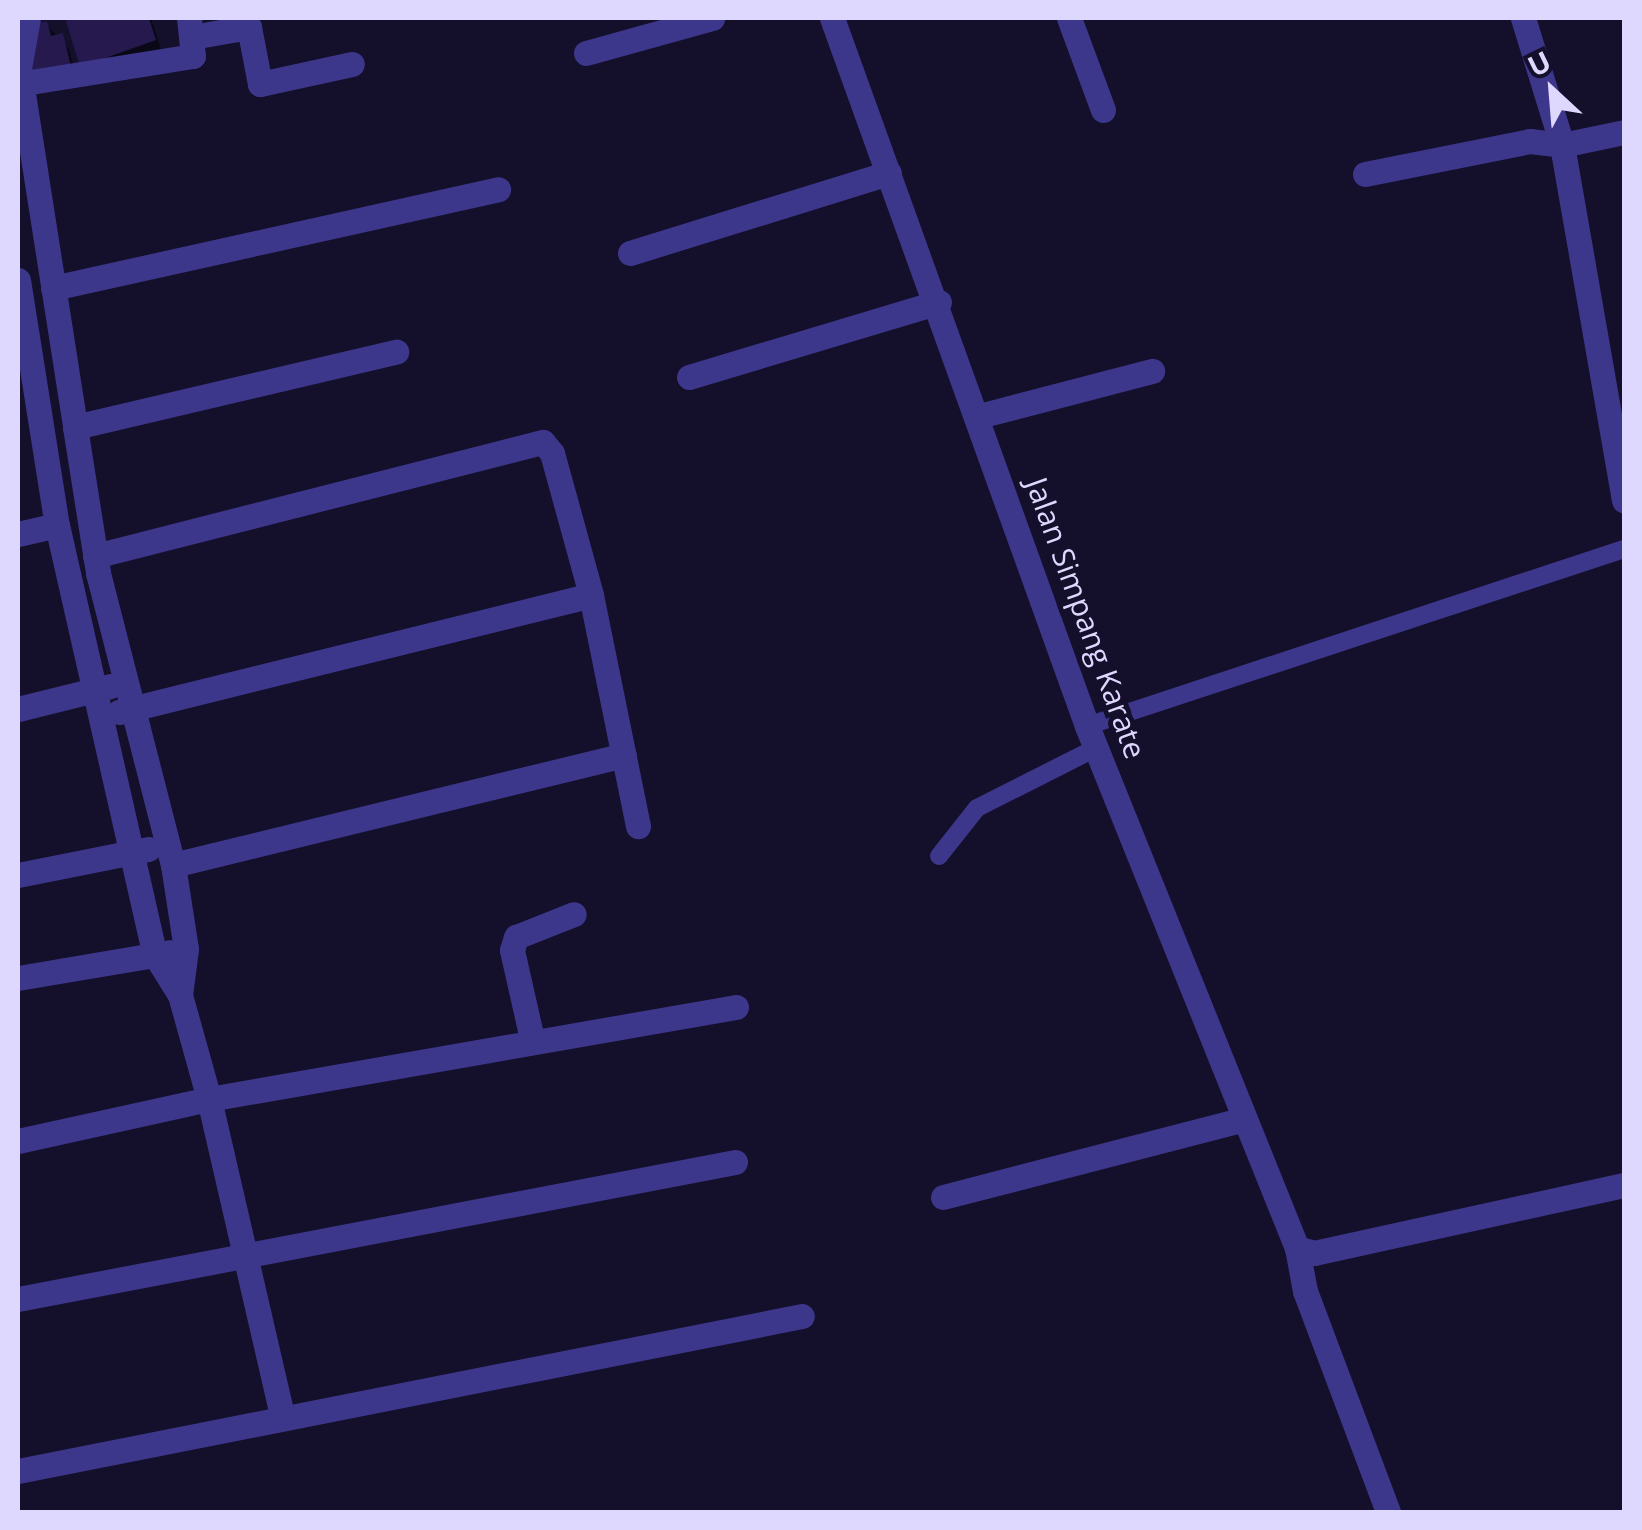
<!DOCTYPE html>
<html>
<head>
<meta charset="utf-8">
<style>
  body { margin:0 }
  #map { position:relative; width:1642px; height:1530px; overflow:hidden; background:#140f2a; font-family:"Open Sans",sans-serif }
  div>[style] { position:absolute }
  [style*='--x'] { left:calc(var(--x)*1px); top:calc(var(--y)*1px); width:calc(var(--w)*1px); rotate:calc(var(--a)*1deg) }
  .shadow>* { inset:0; background:#0007 }
  .building>* { inset:0; background:#25194d }
  .service>* { height:18px; margin:-9px; padding:0 9px; transform-origin:9px; border-radius:9px; background:#3d378c }
  .minor>* { height:25px; margin:-12.5px; padding:0 12.5px; transform-origin:12.5px; border-radius:12.5px; background:#3d378c }
  span { translate:-50% -50%; white-space:nowrap; text-align:center; line-height:1.15; -webkit-text-stroke:10px #140f2a; paint-order:stroke }
  .street-label { font-size:30px; color:#ded8ff }
  .frame { position:absolute; inset:0; border:20px solid #ded8ff; pointer-events:none }
  .north { position:absolute; left:1502px; top:40px; width:100px; height:100px; -webkit-text-stroke:8px #140f2a; paint-order:stroke; rotate:334deg; font-size:28px; font-weight:700; line-height:40px; text-align:center; color:#ded8ff }
  .north::after { content:''; display:block; margin:auto; width:35px; height:45px; background:#ded8ff; clip-path:polygon(50% 0,100% 100%,50% 72%,0 100%) }
</style>
</head>
<body>
<div id="map">
  <div class="shadow">
    <div style="clip-path:polygon(68px 18px,151px 18px,162px 53px,82px 66px)"></div>
    <div style="clip-path:polygon(46px 24px,69px 49px,77px 80px,39px 89px)"></div>
  </div>
  <div class="building">
    <div style="clip-path:polygon(65px 18px,149px 18px,156px 40px,80px 67px)"></div>
    <div style="clip-path:polygon(47px 21px,51px 36px,63px 33px,71px 67px,29px 77px,27px 26px)"></div>
  </div>
  <div class="service">
    <div style="--x:1087;--y:726;--w:565;--a:-18.24"></div>
    <div style="--x:939;--y:856;--w:61;--a:-51.6"></div>
    <div style="--x:977;--y:808;--w:136;--a:-26.8"></div>
  </div>
  <div class="minor">
    <div style="--x:28;--y:18;--w:51;--a:100.2"></div>
    <div style="--x:19;--y:68;--w:363;--a:81.1"></div>
    <div style="--x:75;--y:427;--w:148;--a:81"></div>
    <div style="--x:98;--y:573;--w:301;--a:75.6"></div>
    <div style="--x:173;--y:865;--w:85;--a:81.2"></div>
    <div style="--x:186;--y:949;--w:46;--a:97.4"></div>
    <div style="--x:832;--y:18;--w:753;--a:70.19"></div>
    <div style="--x:1087;--y:726;--w:563;--a:68.09"></div>
    <div style="--x:1297;--y:1248;--w:18;--a:16"></div>
    <div style="--x:1314;--y:1253;--w:317;--a:-12.4"></div>
    <div style="--x:1069;--y:18;--w:98;--a:69.7"></div>
    <div style="--x:1523;--y:18;--w:133;--a:72.9"></div>
    <div style="--x:1562;--y:145;--w:361;--a:80.1"></div>
    <div style="--x:192;--y:37;--w:58;--a:-10"></div>
    <div style="--x:249;--y:27;--w:58;--a:79.1"></div>
    <div style="--x:260;--y:84;--w:94;--a:-12.3"></div>
    <div style="--x:586;--y:53;--w:131;--a:-15.5"></div>
    <div style="--x:18;--y:84;--w:177;--a:-9.1"></div>
    <div style="--x:193;--y:56;--w:38;--a:-96"></div>
    <div style="--x:1365;--y:174;--w:168;--a:-11.3"></div>
    <div style="--x:1530;--y:141;--w:32;--a:7"></div>
    <div style="--x:1562;--y:145;--w:63;--a:-11.8"></div>
    <div style="--x:630;--y:253;--w:271;--a:-17.2"></div>
    <div style="--x:18;--y:280;--w:248;--a:81"></div>
    <div style="--x:57;--y:525;--w:441;--a:77.2"></div>
    <div style="--x:155;--y:955;--w:47;--a:58"></div>
    <div style="--x:180;--y:995;--w:108;--a:74.4"></div>
    <div style="--x:209;--y:1099;--w:325;--a:77"></div>
    <div style="--x:53;--y:288;--w:456;--a:-12.5"></div>
    <div style="--x:689;--y:377;--w:261;--a:-16.7"></div>
    <div style="--x:979;--y:416;--w:179;--a:-14.6"></div>
    <div style="--x:75;--y:427;--w:330;--a:-13.2"></div>
    <div style="--x:18;--y:534;--w:40;--a:-13"></div>
    <div style="--x:95;--y:556;--w:462;--a:-14.3"></div>
    <div style="--x:543;--y:442;--w:14;--a:51"></div>
    <div style="--x:552;--y:453;--w:147;--a:74.6"></div>
    <div style="--x:591;--y:595;--w:236;--a:78.5"></div>
    <div style="--x:18;--y:709;--w:95;--a:-14"></div>
    <div style="--x:119;--y:712;--w:486;--a:-13.9"></div>
    <div style="--x:173;--y:865;--w:464;--a:-13.7"></div>
    <div style="--x:18;--y:875;--w:133;--a:-11.3"></div>
    <div style="--x:18;--y:978;--w:155;--a:-9.6"></div>
    <div style="--x:532;--y:1039;--w:91;--a:-102.7"></div>
    <div style="--x:512;--y:950;--w:14;--a:-73"></div>
    <div style="--x:516;--y:937;--w:62;--a:-21.6"></div>
    <div style="--x:18;--y:1141;--w:196;--a:-12.4"></div>
    <div style="--x:209;--y:1099;--w:535;--a:-9.9"></div>
    <div style="--x:943;--y:1197;--w:311;--a:-14.5"></div>
    <div style="--x:1297;--y:1248;--w:44;--a:79.5"></div>
    <div style="--x:1305;--y:1291;--w:236;--a:69.4"></div>
    <div style="--x:18;--y:1299;--w:730;--a:-10.82"></div>
    <div style="--x:18;--y:1471;--w:799;--a:-11.18"></div>
  </div>
  <div class="street-label">
    <span style="left:1086px;top:618px;rotate:70deg">Jalan Simpang Karate</span>
  </div>
  <div class="frame"></div>
  <div class="north">U</div>
</div>
</body>
</html>
